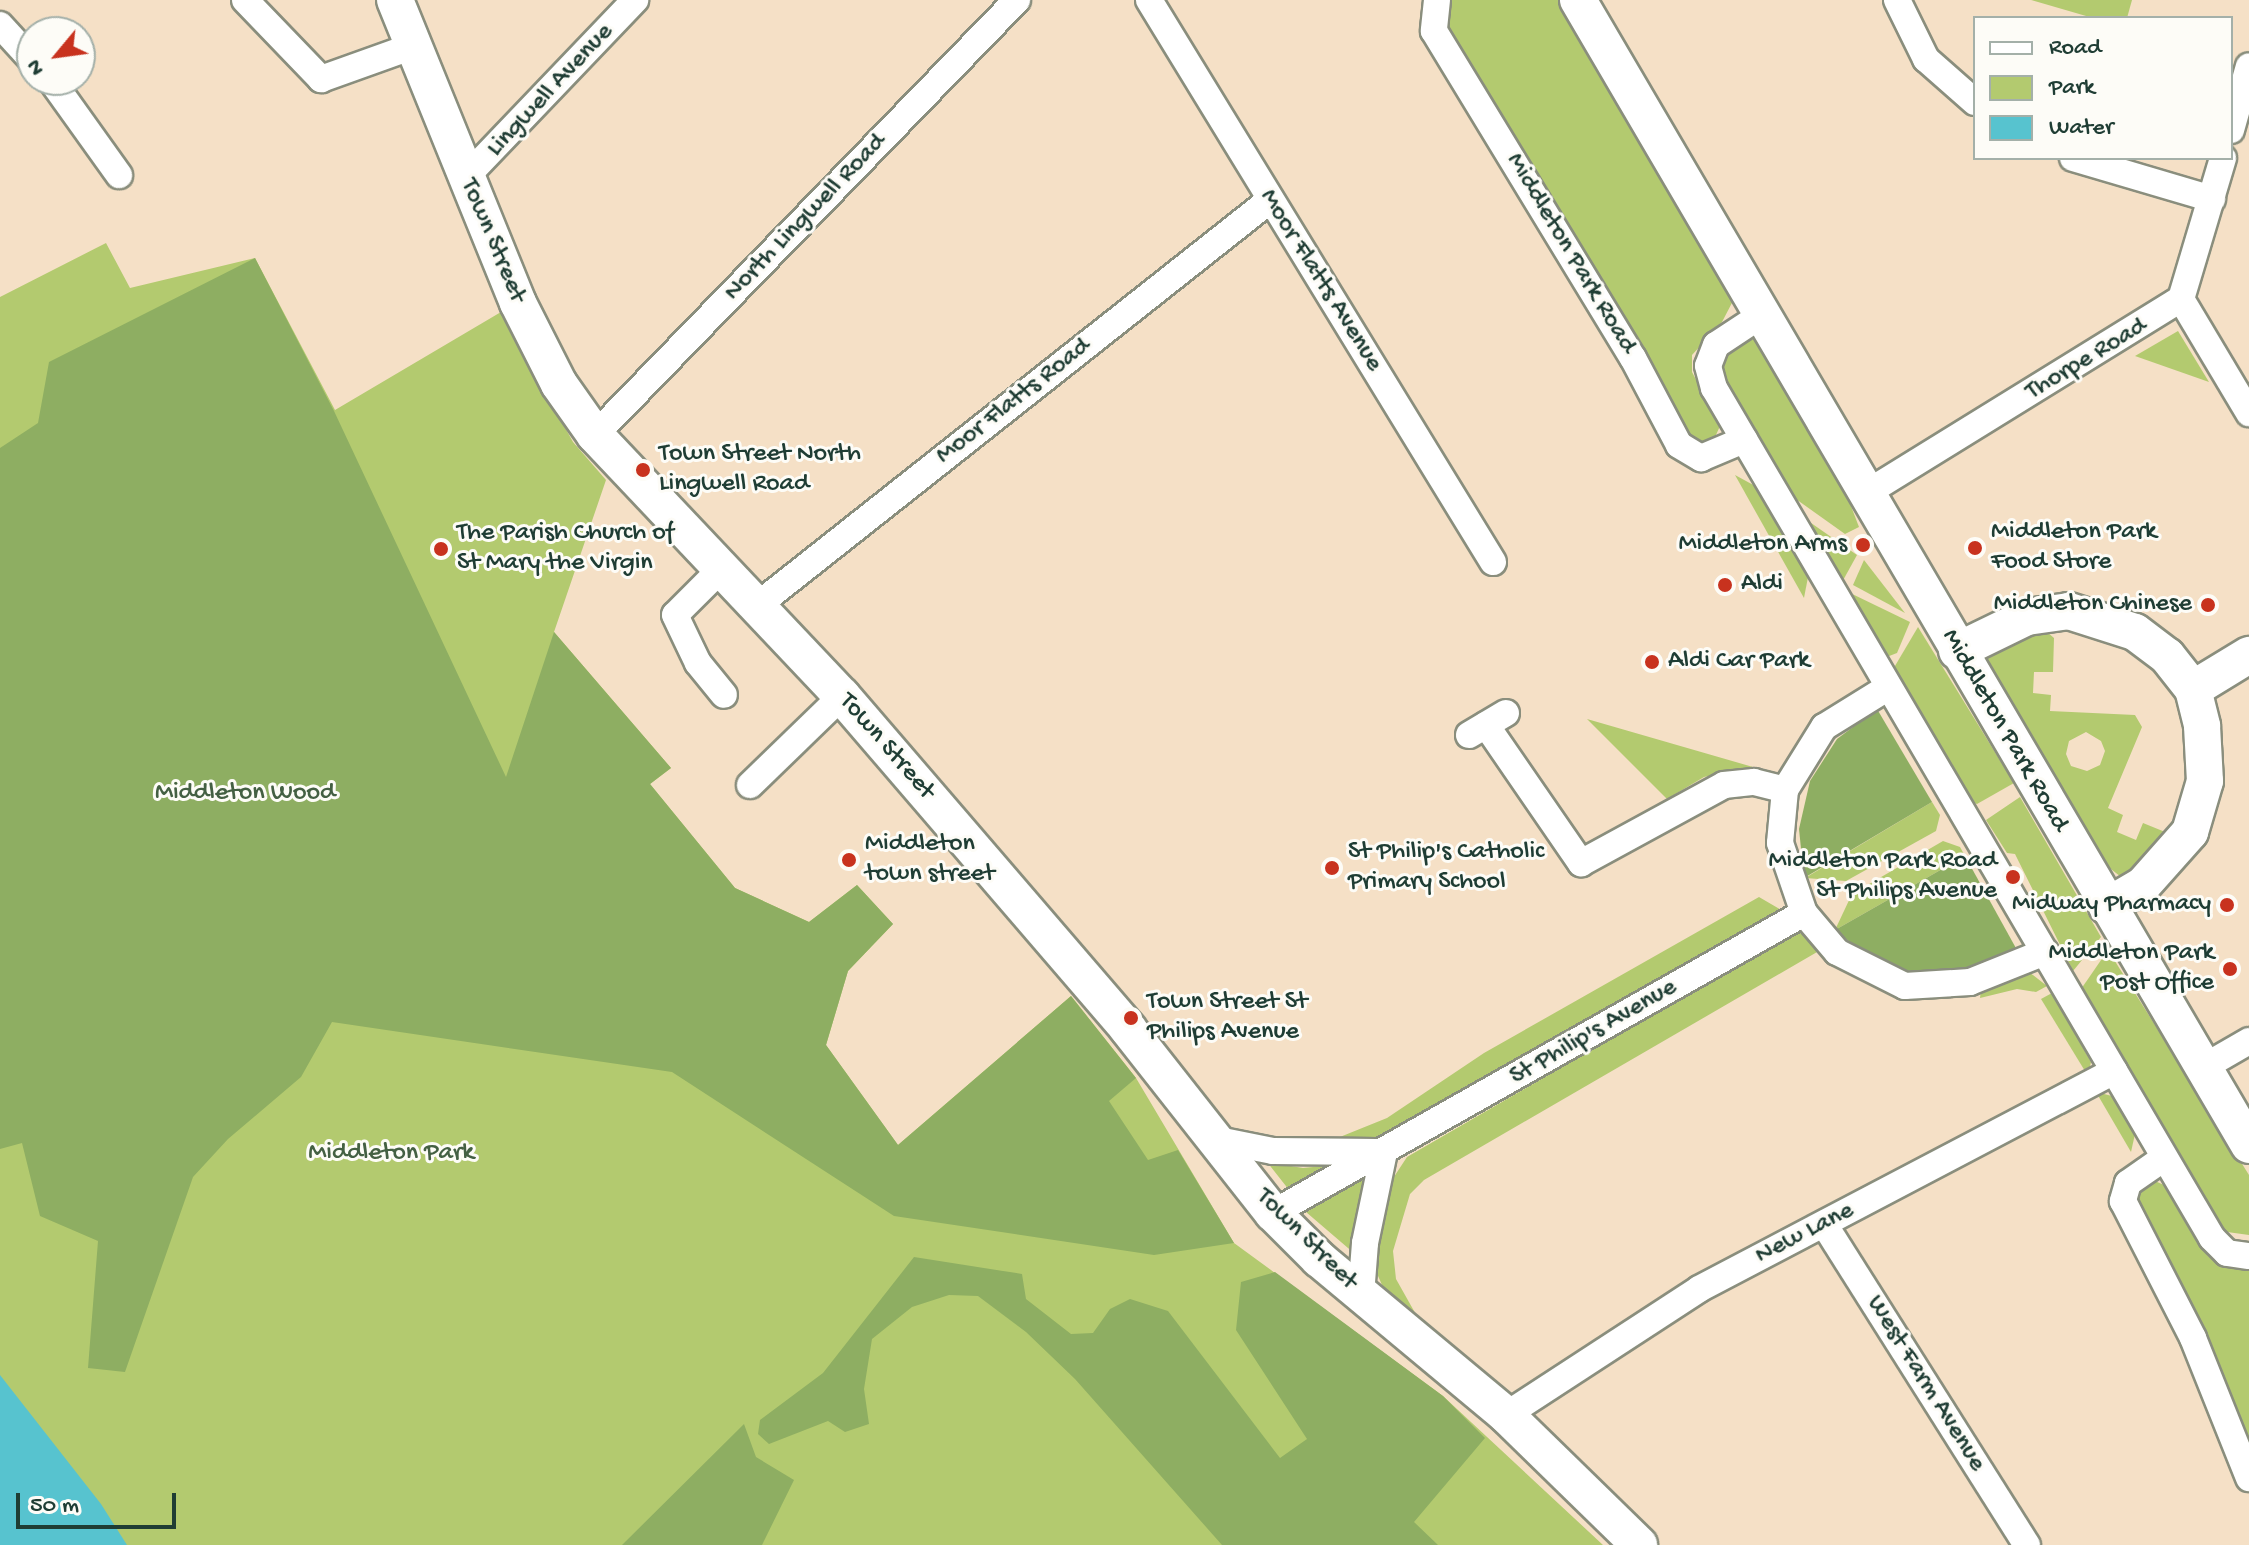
<!DOCTYPE html>
<html>
<head>
<meta charset="utf-8">
<style>
  body { margin:0 }
  #map { position:relative; width:2249px; height:1545px; overflow:hidden; background:#f5e0c6; font-family:"Gochi Hand",sans-serif }
  div>[style] { position:absolute }
  [style*='--x'] { left:calc(var(--x)*1px); top:calc(var(--y)*1px); width:calc(var(--w)*1px); rotate:calc(var(--a)*1deg) }
  .green>* { inset:0; background:#b3ca6f }
  .forest>* { inset:0; background:#8eae62 }
  .water>* { inset:0; background:#57c3cf }
  .roads { filter:drop-shadow(2px 0 #8a8e7d) drop-shadow(-2px 0 #8a8e7d) drop-shadow(0 2px #8a8e7d) drop-shadow(0 -2px #8a8e7d) }
  .street>* { height:26px; margin:-13px; padding:0 13px; transform-origin:13px; border-radius:13px; background:#fff }
  .secondary>* { height:36px; margin:-18px; padding:0 18px; transform-origin:18px; border-radius:18px; background:#fff }
  .dots>* { width:22px; height:22px; translate:-50% -50%; box-sizing:border-box; border:4px solid #fdfcf7; border-radius:50% }
  span { translate:-50% -50%; white-space:nowrap; text-align:center; line-height:1.15; -webkit-text-stroke:6px #fdfcf7; paint-order:stroke }
  .street-label { font-size:26px; color:#1f3d34 }
  .poi-label { font-size:26px; color:#1f3d34 }
  .left { translate:0 -50%; text-align:left }
  .right { translate:-100% -50%; text-align:right }
  .park-label { font-size:26px; color:#446043 }
  .legend { position:absolute; left:1973px; top:16px; width:260px; height:144px; box-sizing:border-box; background:#fdfcf7; border:2px solid #a4b0a9; margin:0; padding:10px 14px; list-style:none; font-size:24px; color:#1f3d34 }
  .legend li { display:flex; align-items:center; gap:16px; height:40px }
  .legend b { width:40px; border:2px solid #a4b0a9 }
  .north { position:absolute; left:16px; top:16px; width:80px; height:80px; box-sizing:border-box; background:#fdfcf7; border:2px solid #a4b0a9; border-radius:50%; rotate:241deg; font-size:22px; font-weight:700; line-height:32px; text-align:center; color:#1f3d34 }
  .north::after { content:''; display:block; margin:auto; width:28px; height:36px; background:#c8321e; clip-path:polygon(50% 0,100% 100%,50% 72%,0 100%) }
  .scale { position:absolute; left:16px; top:1493px; width:160px; height:36px; box-sizing:border-box; border:4px solid #1f3d34; border-top:0; padding-left:10px; font-size:24px; line-height:28px; white-space:nowrap; color:#1f3d34; -webkit-text-stroke:6px #fdfcf7; paint-order:stroke }
</style>
</head>
<body>
<div id="map">
  <div class="green">
    <div style="clip-path:polygon(1446px 0,1562px 0,1734px 299px,1722px 322px,1692px 355px,1692px 372px,1720px 426px,1711px 446px,1689px 442px,1442px 28px)"></div>
    <div style="clip-path:polygon(2031px 0,2132px 0,2127px 18px,2093px 18px)"></div>
    <div style="clip-path:polygon(106px 243px,130px 288px,255px 258px,335px 410px,501px 312px,573px 442px,606px 480px,554px 632px,671px 768px,650px 784px,735px 888px,809px 922px,857px 885px,893px 924px,848px 971px,826px 1045px,898px 1145px,1071px 996px,1136px 1078px,1234px 1243px,1443px 1396px,1603px 1545px,0 1545px,0 297px)"></div>
    <div style="clip-path:polygon(2178px 331px,2209px 382px,2135px 356px)"></div>
    <div style="clip-path:polygon(1746px 339px,1757px 340px,1841px 480px,1859px 527px,1845px 534px,1786px 492px,1724px 386px,1724px 357px)"></div>
    <div style="clip-path:polygon(1735px 475px,1757px 487px,1808px 577px,1804px 598px)"></div>
    <div style="clip-path:polygon(1801px 516px,1857px 555px,1841px 584px)"></div>
    <div style="clip-path:polygon(1864px 560px,1905px 613px,1853px 585px)"></div>
    <div style="clip-path:polygon(1846px 591px,1910px 622px,1897px 653px,1884px 658px)"></div>
    <div style="clip-path:polygon(1918px 627px,2014px 783px,1977px 804px,1964px 799px,1892px 671px)"></div>
    <div style="clip-path:polygon(evenodd,2047px 632px,2054px 638px,2053px 672px,2034px 672px,2033px 693px,2051px 695px,2050px 711px,2135px 715px,2142px 727px,2108px 808px,2123px 815px,2117px 832px,2136px 840px,2143px 823px,2170px 834px,2135px 877px,2121px 877px,2106px 865px,1987px 666px,1986px 657px,2005px 639px,2047px 632px,2086px 732px,2101px 741px,2105px 751px,2100px 765px,2087px 771px,2071px 766px,2066px 754px,2069px 741px,2086px 732px)"></div>
    <div style="clip-path:polygon(1587px 719px,1753px 767px,1704px 777px,1667px 799px)"></div>
    <div style="clip-path:polygon(2020px 797px,2101px 937px,2073px 971px,2015px 854px,2007px 853px,1986px 820px)"></div>
    <div style="clip-path:polygon(1932px 802px,1940px 815px,1936px 831px,1846px 881px,1805px 878px)"></div>
    <div style="clip-path:polygon(1943px 841px,1960px 847px,1965px 856px,1835px 930px,1852px 894px)"></div>
    <div style="clip-path:polygon(1759px 897px,1783px 911px,1403px 1130px,1377px 1139px,1330px 1141px,1387px 1118px,1484px 1053px)"></div>
    <div style="clip-path:polygon(1802px 933px,1824px 948px,1424px 1180px,1410px 1194px,1393px 1251px,1396px 1279px,1423px 1327px,1389px 1301px,1375px 1269px,1374px 1241px,1384px 1192px,1407px 1157px,1790px 935px)"></div>
    <div style="clip-path:polygon(2108px 950px,2249px 1175px,2249px 1235px,2220px 1231px,2079px 992px)"></div>
    <div style="clip-path:polygon(2029px 972px,2047px 986px,2036px 992px,2017px 989px,1980px 998px,1981px 990px)"></div>
    <div style="clip-path:polygon(2052px 993px,2091px 1062px,2088px 1076px,2041px 999px)"></div>
    <div style="clip-path:polygon(2096px 1092px,2112px 1096px,2135px 1134px,2131px 1152px)"></div>
    <div style="clip-path:polygon(1267px 1162px,1303px 1168px,1333px 1165px,1293px 1195px)"></div>
    <div style="clip-path:polygon(1362px 1180px,1366px 1184px,1358px 1210px,1355px 1254px,1306px 1212px)"></div>
    <div style="clip-path:polygon(2155px 1181px,2164px 1185px,2208px 1256px,2218px 1264px,2249px 1266px,2249px 1461px,2135px 1198px,2144px 1183px)"></div>
  </div>
  <div class="forest">
    <div style="clip-path:polygon(255px 258px,334px 411px,506px 777px,554px 632px,671px 768px,650px 784px,735px 888px,809px 922px,857px 885px,893px 924px,848px 971px,826px 1045px,898px 1145px,1071px 996px,1136px 1078px,1109px 1101px,1148px 1160px,1178px 1150px,1234px 1243px,1154px 1255px,894px 1216px,672px 1072px,332px 1022px,301px 1077px,228px 1139px,193px 1177px,125px 1372px,88px 1368px,98px 1241px,40px 1216px,22px 1143px,0 1149px,0 448px,38px 423px,49px 362px)"></div>
    <div style="clip-path:polygon(1877px 709px,1932px 802px,1804px 878px,1799px 829px,1810px 781px,1837px 739px)"></div>
    <div style="clip-path:polygon(1965px 856px,2017px 950px,1982px 968px,1942px 975px,1903px 970px,1866px 955px,1835px 930px)"></div>
    <div style="clip-path:polygon(914px 1257px,1022px 1274px,1026px 1299px,1071px 1334px,1093px 1333px,1110px 1309px,1130px 1299px,1168px 1311px,1280px 1458px,1307px 1439px,1236px 1330px,1241px 1282px,1275px 1272px,1443px 1396px,1485px 1438px,1414px 1522px,1438px 1545px,1222px 1545px,1075px 1379px,1026px 1332px,978px 1296px,949px 1295px,912px 1307px,872px 1339px,864px 1389px,869px 1424px,845px 1432px,828px 1421px,769px 1444px,758px 1434px,760px 1420px,823px 1373px)"></div>
    <div style="clip-path:polygon(744px 1424px,756px 1457px,794px 1480px,762px 1545px,622px 1545px)"></div>
  </div>
  <div class="water">
    <div style="clip-path:polygon(0 1375px,101px 1504px,127px 1545px,0 1545px)"></div>
  </div>
  <div class="roads">
    <div class="street">
      <div style="--x:245;--y:0;--w:110;--a:46.1"></div>
      <div style="--x:321;--y:79;--w:98;--a:-19.7"></div>
      <div style="--x:1149;--y:0;--w:659;--a:58.53"></div>
      <div style="--x:1437;--y:0;--w:31;--a:96"></div>
      <div style="--x:1434;--y:31;--w:383;--a:58.7"></div>
      <div style="--x:1633;--y:358;--w:98;--a:62.1"></div>
      <div style="--x:1679;--y:445;--w:26;--a:31"></div>
      <div style="--x:1701;--y:458;--w:47;--a:-22.7"></div>
      <div style="--x:1897;--y:0;--w:66;--a:63.8"></div>
      <div style="--x:1926;--y:59;--w:65;--a:41.3"></div>
      <div style="--x:0;--y:25;--w:47;--a:47.6"></div>
      <div style="--x:51;--y:80;--w:117;--a:54.4"></div>
      <div style="--x:2231;--y:130;--w:66;--a:-74.3"></div>
      <div style="--x:2073;--y:158;--w:145;--a:16.4"></div>
      <div style="--x:464;--y:179;--w:248;--a:-46.3"></div>
      <div style="--x:2181;--y:299;--w:133;--a:59.2"></div>
      <div style="--x:1763;--y:314;--w:56;--a:146.6"></div>
      <div style="--x:1716;--y:345;--w:22;--a:111"></div>
      <div style="--x:1708;--y:366;--w:23;--a:75"></div>
      <div style="--x:1714;--y:388;--w:985;--a:59.63"></div>
      <div style="--x:2212;--y:1238;--w:21;--a:45"></div>
      <div style="--x:2227;--y:1253;--w:22;--a:8"></div>
      <div style="--x:595;--y:435;--w:606;--a:-45.87"></div>
      <div style="--x:1865;--y:494;--w:371;--a:-31.7"></div>
      <div style="--x:2181;--y:299;--w:147;--a:-73.4"></div>
      <div style="--x:722;--y:568;--w:66;--a:135"></div>
      <div style="--x:675;--y:615;--w:53;--a:64.4"></div>
      <div style="--x:698;--y:663;--w:41;--a:50.9"></div>
      <div style="--x:759;--y:604;--w:651;--a:-38.33"></div>
      <div style="--x:1887;--y:688;--w:74;--a:148.2"></div>
      <div style="--x:1824;--y:727;--w:74;--a:121.8"></div>
      <div style="--x:1785;--y:790;--w:53;--a:95.4"></div>
      <div style="--x:1780;--y:843;--w:74;--a:71.1"></div>
      <div style="--x:1804;--y:913;--w:51;--a:49.8"></div>
      <div style="--x:1837;--y:952;--w:76;--a:26.6"></div>
      <div style="--x:1905;--y:986;--w:65;--a:-3.5"></div>
      <div style="--x:1970;--y:982;--w:81;--a:-21.8"></div>
      <div style="--x:1486;--y:725;--w:168;--a:55.5"></div>
      <div style="--x:1581;--y:863;--w:163;--a:-28.6"></div>
      <div style="--x:1724;--y:785;--w:30;--a:-6"></div>
      <div style="--x:1754;--y:782;--w:32;--a:14"></div>
      <div style="--x:1469;--y:735;--w:43;--a:-30.7"></div>
      <div style="--x:750;--y:785;--w:128;--a:-44.1"></div>
      <div style="--x:2204;--y:1067;--w:52;--a:-30"></div>
      <div style="--x:1213;--y:1139;--w:61;--a:11.3"></div>
      <div style="--x:1273;--y:1151;--w:104;--a:0.6"></div>
      <div style="--x:2164;--y:1158;--w:44;--a:145.2"></div>
      <div style="--x:2128;--y:1183;--w:19;--a:106"></div>
      <div style="--x:2123;--y:1201;--w:154;--a:62.9"></div>
      <div style="--x:2193;--y:1338;--w:151;--a:68.2"></div>
      <div style="--x:1273;--y:1213;--w:610;--a:-29.47"></div>
      <div style="--x:1824;--y:1224;--w:380;--a:57.7"></div>
      <div style="--x:1361;--y:1295;--w:52;--a:-85.6"></div>
      <div style="--x:1365;--y:1243;--w:93;--a:-78.2"></div>
      <div style="--x:1506;--y:1415;--w:230;--a:-33.1"></div>
      <div style="--x:1699;--y:1289;--w:469;--a:-27.7"></div>
    </div>
    <div class="secondary">
      <div style="--x:395;--y:0;--w:327;--a:67.9"></div>
      <div style="--x:518;--y:303;--w:91;--a:63.2"></div>
      <div style="--x:559;--y:384;--w:62;--a:54.8"></div>
      <div style="--x:595;--y:435;--w:359;--a:46.6"></div>
      <div style="--x:842;--y:696;--w:439;--a:49.3"></div>
      <div style="--x:1128;--y:1029;--w:234;--a:51.8"></div>
      <div style="--x:1273;--y:1213;--w:65;--a:45"></div>
      <div style="--x:1319;--y:1259;--w:244;--a:39.8"></div>
      <div style="--x:1506;--y:1415;--w:186;--a:44.3"></div>
      <div style="--x:1578;--y:0;--w:1327;--a:59.63"></div>
      <div style="--x:1957;--y:651;--w:78;--a:-25.9"></div>
      <div style="--x:2027;--y:617;--w:42;--a:-8.1"></div>
      <div style="--x:2069;--y:611;--w:69;--a:17.7"></div>
      <div style="--x:2135;--y:632;--w:40;--a:37"></div>
      <div style="--x:2167;--y:656;--w:42;--a:51.8"></div>
      <div style="--x:2193;--y:689;--w:38;--a:76"></div>
      <div style="--x:2202;--y:726;--w:55;--a:86.9"></div>
      <div style="--x:2205;--y:781;--w:53;--a:106.4"></div>
      <div style="--x:2190;--y:832;--w:71;--a:131.6"></div>
      <div style="--x:2143;--y:885;--w:42;--a:149.7"></div>
      <div style="--x:2193;--y:689;--w:66;--a:-31.3"></div>
    </div>
  </div>
  <div class="dots">
    <div style="left:643px;top:470px;background:#c8321e"></div>
    <div style="left:1863px;top:545px;background:#c8321e"></div>
    <div style="left:1975px;top:548px;background:#c8321e"></div>
    <div style="left:441px;top:549px;background:#c8321e"></div>
    <div style="left:1725px;top:585px;background:#c8321e"></div>
    <div style="left:2208px;top:605px;background:#c8321e"></div>
    <div style="left:1652px;top:662px;background:#c8321e"></div>
    <div style="left:849px;top:860px;background:#c8321e"></div>
    <div style="left:1332px;top:868px;background:#c8321e"></div>
    <div style="left:2013px;top:877px;background:#c8321e"></div>
    <div style="left:2227px;top:905px;background:#c8321e"></div>
    <div style="left:2230px;top:969px;background:#c8321e"></div>
    <div style="left:1131px;top:1018px;background:#c8321e"></div>
  </div>
  <div class="street-label">
    <span style="left:551px;top:91px;rotate:-47deg">Lingwell Avenue</span>
    <span style="left:806px;top:218px;rotate:-46deg">North Lingwell Road</span>
    <span style="left:492px;top:241px;rotate:67deg">Town Street</span>
    <span style="left:1570px;top:254px;rotate:59deg">Middleton Park Road</span>
    <span style="left:1320px;top:281px;rotate:58deg">Moor Flatts Avenue</span>
    <span style="left:2087px;top:360px;rotate:-31deg">Thorpe Road</span>
    <span style="left:1014px;top:402px;rotate:-38deg">Moor Flatts Road</span>
    <span style="left:2004px;top:731px;rotate:60deg">Middleton Park Road</span>
    <span style="left:886px;top:747px;rotate:49deg">Town Street</span>
    <span style="left:1594px;top:1033px;rotate:-30deg">St Philip's Avenue</span>
    <span style="left:1805px;top:1234px;rotate:-27deg">New Lane</span>
    <span style="left:1306px;top:1240px;rotate:45deg">Town Street</span>
    <span style="left:1925px;top:1384px;rotate:58deg">West Farm Avenue</span>
  </div>
  <div class="poi-label">
    <span class="left" style="left:659px;top:470px">Town Street North<br>Lingwell Road</span>
    <span class="left" style="left:1991px;top:548px">Middleton Park<br>Food Store</span>
    <span class="left" style="left:457px;top:549px">The Parish Church of<br>St Mary the Virgin</span>
    <span class="right" style="left:1847px;top:545px">Middleton Arms</span>
    <span class="left" style="left:1741px;top:585px">Aldi</span>
    <span class="right" style="left:2192px;top:605px">Middleton Chinese</span>
    <span class="left" style="left:1668px;top:662px">Aldi Car Park</span>
    <span class="left" style="left:865px;top:860px">Middleton<br>town street</span>
    <span class="left" style="left:1348px;top:868px">St Philip's Catholic<br>Primary School</span>
    <span class="right" style="left:1997px;top:877px">Middleton Park Road<br>St Philips Avenue</span>
    <span class="right" style="left:2211px;top:905px">Midway Pharmacy</span>
    <span class="right" style="left:2214px;top:969px">Middleton Park<br>Post Office</span>
    <span class="left" style="left:1147px;top:1018px">Town Street St<br>Philips Avenue</span>
  </div>
  <div class="park-label">
    <span style="left:245px;top:794px">Middleton Wood</span>
    <span style="left:391px;top:1154px">Middleton Park</span>
  </div>
  <ul class="legend">
  <li><b style="height:10px;background:#fff"></b>Road</li>
  <li><b style="height:22px;background:#b3ca6f"></b>Park</li>
  <li><b style="height:22px;background:#57c3cf"></b>Water</li>
  </ul>
  <div class="north">N</div>
  <div class="scale">50 m</div>
</div>
</body>
</html>
